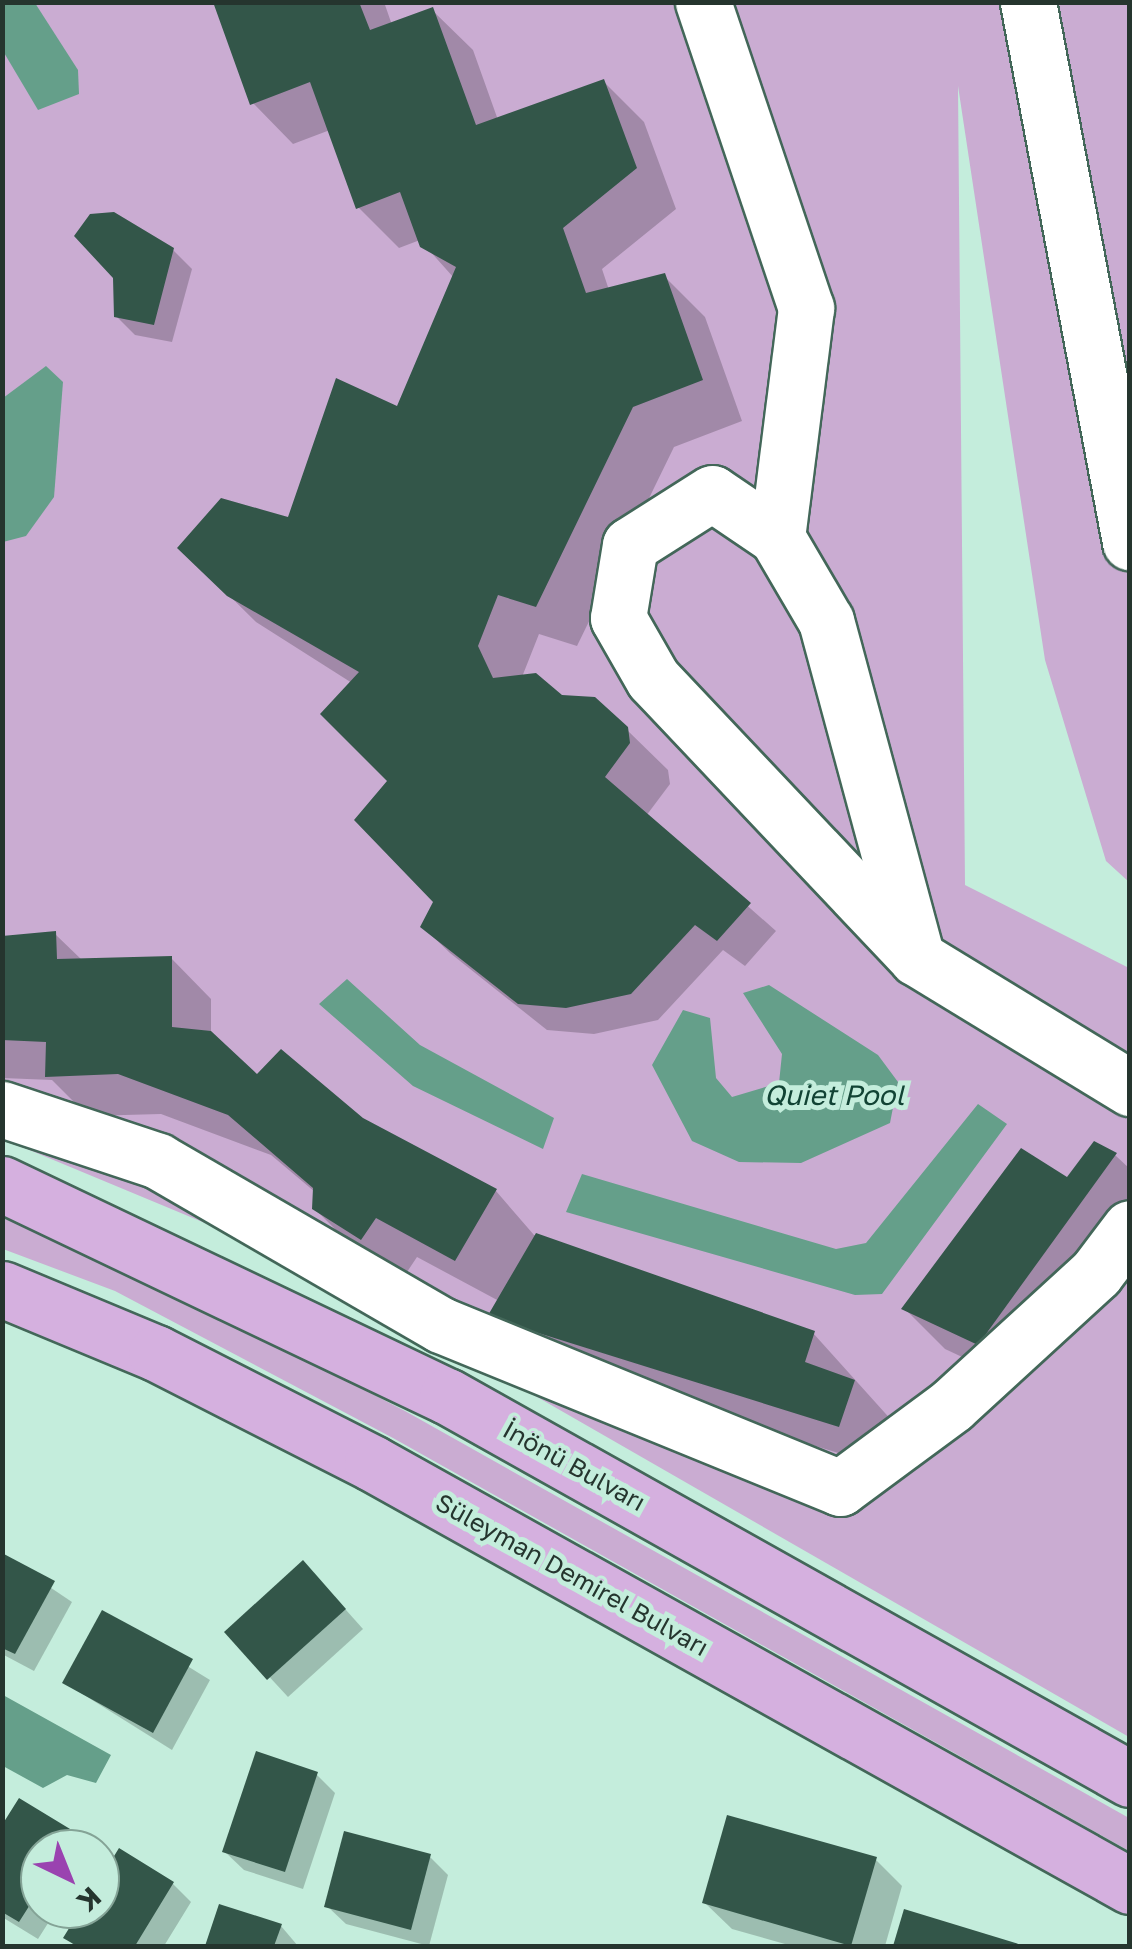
<!DOCTYPE html>
<html>
<head>
<meta charset="utf-8">
<style>
  body { margin:0 }
  #map { position:relative; width:1132px; height:1949px; overflow:hidden; background:#c4eddc; font-family:"Golos Text",sans-serif }
  div>[style] { position:absolute }
  [style*='--x'] { left:calc(var(--x)*1px); top:calc(var(--y)*1px); width:calc(var(--w)*1px); rotate:calc(var(--a)*1deg) }
  .green>* { inset:0; background:#caacd2 }
  .water>* { inset:0; background:#659f8a }
  .shadow>* { inset:0; background:#0003 }
  .building>* { inset:0; background:#335649 }
  .roads { filter:drop-shadow(2px 0 #436759) drop-shadow(-2px 0 #436759) drop-shadow(0 2px #436759) drop-shadow(0 -2px #436759) }
  .minor>* { height:55px; margin:-27.5px; padding:0 27.5px; transform-origin:27.5px; border-radius:27.5px; background:#fff }
  .major>* { height:55px; margin:-27.5px; padding:0 27.5px; transform-origin:27.5px; border-radius:27.5px; background:#d5b0df }
  span { translate:-50% -50%; white-space:nowrap; text-align:center; line-height:1.15; -webkit-text-stroke:10px #c4eddc; paint-order:stroke }
  .street-label { font-size:25px; color:#25352e }
  .water-label { font-size:28px; color:#114334; font-style:italic }
  .frame { position:absolute; inset:0; border:5px solid #25352e; pointer-events:none }
  .north { position:absolute; left:20px; top:1829px; width:100px; height:100px; box-sizing:border-box; background:#c4eddc; border:2px solid #84a396; border-radius:50%; rotate:137deg; font-size:28px; font-weight:700; line-height:40px; text-align:center; color:#25352e }
  .north::after { content:''; display:block; margin:auto; width:35px; height:45px; background:#9a43b0; clip-path:polygon(50% 0,100% 100%,50% 72%,0 100%) }
</style>
</head>
<body>
<div id="map">
  <div class="green">
    <div style="clip-path:polygon(2px 3px,1129px 3px,1129px 882px,1106px 861px,1045px 660px,958px 86px,965px 885px,1129px 968px,1129px 1737px,471px 1359px,229px 1233px,3px 1139px)"></div>
    <div style="clip-path:polygon(2px 1218px,111px 1258px,405px 1411px,1129px 1818px,1129px 1851px,393px 1438px,115px 1291px,3px 1249px)"></div>
  </div>
  <div class="water">
    <div style="clip-path:polygon(2px 3px,35px 3px,78px 70px,79px 94px,38px 110px,3px 51px)"></div>
    <div style="clip-path:polygon(46px 366px,63px 382px,54px 497px,26px 536px,3px 542px,3px 398px)"></div>
    <div style="clip-path:polygon(347px 979px,420px 1045px,554px 1118px,543px 1149px,413px 1086px,319px 1004px)"></div>
    <div style="clip-path:polygon(769px 985px,878px 1055px,898px 1082px,890px 1123px,801px 1163px,739px 1162px,692px 1141px,652px 1065px,683px 1010px,710px 1018px,716px 1078px,732px 1097px,779px 1083px,782px 1054px,743px 993px)"></div>
    <div style="clip-path:polygon(978px 1104px,1007px 1124px,882px 1294px,855px 1295px,566px 1212px,582px 1174px,836px 1249px,866px 1243px)"></div>
    <div style="clip-path:polygon(3px 1695px,111px 1755px,96px 1783px,67px 1775px,43px 1788px,3px 1766px)"></div>
  </div>
  <div class="shadow">
    <div style="clip-path:polygon(216px 2px,384px 2px,392px 25px,432px 10px,473px 50px,498px 120px,604px 82px,644px 122px,676px 209px,602px 269px,609px 290px,664px 276px,705px 317px,742px 421px,674px 447px,577px 646px,539px 634px,522px 677px,626px 729px,668px 770px,670px 784px,646px 816px,776px 931px,745px 966px,723px 950px,658px 1020px,594px 1034px,547px 1030px,450px 953px,423px 927px,439px 904px,352px 683px,256px 622px,181px 548px,304px 531px,398px 409px,454px 278px,420px 240px,399px 248px,358px 207px,330px 130px,293px 144px,253px 103px)"></div>
    <div style="clip-path:polygon(173px 250px,192px 269px,172px 342px,135px 335px,116px 316px)"></div>
    <div style="clip-path:polygon(55px 934px,83px 961px,171px 958px,211px 999px,211px 1034px,257px 1078px,496px 1191px,534px 1235px,813px 1333px,894px 1423px,880px 1466px,530px 1357px,499px 1301px,417px 1257px,403px 1278px,355px 1249px,314px 1208px,315px 1192px,271px 1155px,161px 1114px,88px 1116px,52px 1080px,2px 1078px,2px 939px)"></div>
    <div style="clip-path:polygon(1115px 1155px,1130px 1169px,1130px 1232px,1020px 1384px,945px 1349px,905px 1309px)"></div>
    <div style="clip-path:polygon(2px 1555px,72px 1602px,34px 1671px,2px 1654px)"></div>
    <div style="clip-path:polygon(321px 1582px,363px 1629px,288px 1697px,228px 1632px)"></div>
    <div style="clip-path:polygon(103px 1614px,210px 1680px,172px 1750px,65px 1683px)"></div>
    <div style="clip-path:polygon(316px 1774px,335px 1793px,303px 1889px,244px 1870px,225px 1852px)"></div>
    <div style="clip-path:polygon(2px 1829px,73px 1834px,88px 1849px,40px 1849px,40px 1909px,57px 1909px,38px 1939px,2px 1917px)"></div>
    <div style="clip-path:polygon(430px 1857px,448px 1875px,429px 1946px,346px 1924px,327px 1906px)"></div>
    <div style="clip-path:polygon(875px 1859px,902px 1886px,885px 1946px,792px 1946px,732px 1929px,705px 1903px)"></div>
    <div style="clip-path:polygon(100px 1883px,173px 1884px,191px 1902px,164px 1946px,75px 1946px,66px 1938px,84px 1909px,100px 1909px)"></div>
    <div style="clip-path:polygon(221px 1907px,281px 1926px,298px 1946px,208px 1946px)"></div>
    <div style="clip-path:polygon(906px 1912px,1020px 1946px,895px 1946px)"></div>
  </div>
  <div class="building">
    <div style="clip-path:polygon(213px 2px,359px 2px,370px 30px,433px 7px,476px 125px,604px 79px,637px 168px,563px 228px,586px 293px,665px 273px,703px 380px,633px 407px,536px 607px,498px 595px,478px 646px,493px 678px,536px 673px,562px 695px,595px 697px,628px 727px,630px 743px,605px 777px,751px 903px,717px 941px,695px 925px,631px 994px,566px 1008px,518px 1004px,420px 927px,433px 902px,354px 820px,387px 781px,320px 714px,359px 672px,227px 596px,177px 548px,221px 498px,288px 517px,336px 378px,397px 406px,456px 267px,420px 247px,400px 192px,356px 209px,310px 82px,250px 105px)"></div>
    <div style="clip-path:polygon(114px 212px,174px 248px,154px 325px,114px 317px,113px 278px,74px 236px,90px 214px)"></div>
    <div style="clip-path:polygon(56px 931px,57px 959px,172px 956px,172px 1027px,211px 1031px,257px 1074px,281px 1049px,363px 1118px,497px 1189px,455px 1261px,376px 1218px,361px 1240px,312px 1209px,313px 1188px,228px 1115px,118px 1074px,45px 1077px,46px 1042px,2px 1040px,2px 936px)"></div>
    <div style="clip-path:polygon(1094px 1141px,1117px 1153px,978px 1345px,901px 1309px,1021px 1148px,1067px 1177px)"></div>
    <div style="clip-path:polygon(536px 1233px,815px 1331px,805px 1362px,855px 1380px,839px 1427px,487px 1317px)"></div>
    <div style="clip-path:polygon(2px 1553px,55px 1581px,15px 1654px,2px 1648px)"></div>
    <div style="clip-path:polygon(303px 1560px,346px 1609px,267px 1680px,224px 1632px)"></div>
    <div style="clip-path:polygon(102px 1610px,193px 1659px,153px 1733px,62px 1683px)"></div>
    <div style="clip-path:polygon(256px 1751px,318px 1772px,285px 1872px,222px 1852px)"></div>
    <div style="clip-path:polygon(19px 1798px,75px 1832px,65px 1849px,40px 1849px,40px 1889px,19px 1922px,2px 1912px,2px 1825px)"></div>
    <div style="clip-path:polygon(727px 1815px,877px 1857px,851px 1946px,702px 1903px)"></div>
    <div style="clip-path:polygon(344px 1831px,431px 1854px,411px 1930px,324px 1907px)"></div>
    <div style="clip-path:polygon(119px 1848px,174px 1882px,135px 1946px,77px 1946px,63px 1938px,81px 1909px,100px 1909px,100px 1879px)"></div>
    <div style="clip-path:polygon(219px 1904px,282px 1924px,274px 1946px,205px 1946px)"></div>
    <div style="clip-path:polygon(904px 1909px,1025px 1946px,893px 1946px)"></div>
  </div>
  <div class="roads">
    <div class="minor">
      <div style="--x:703;--y:2;--w:323;--a:71.4"></div>
      <div style="--x:806;--y:308;--w:231;--a:97.2"></div>
      <div style="--x:1028;--y:2;--w:550;--a:79.3"></div>
      <div style="--x:917;--y:958;--w:349;--a:-105.1"></div>
      <div style="--x:826;--y:621;--w:97;--a:-120.3"></div>
      <div style="--x:777;--y:537;--w:78;--a:-145.9"></div>
      <div style="--x:712;--y:493;--w:97;--a:147.6"></div>
      <div style="--x:630;--y:545;--w:74;--a:99.3"></div>
      <div style="--x:618;--y:618;--w:70;--a:60.2"></div>
      <div style="--x:653;--y:679;--w:384;--a:46.6"></div>
      <div style="--x:917;--y:958;--w:250;--a:31.4"></div>
      <div style="--x:2;--y:1109;--w:164;--a:18.4"></div>
      <div style="--x:158;--y:1161;--w:327;--a:30.1"></div>
      <div style="--x:441;--y:1325;--w:431;--a:22.2"></div>
      <div style="--x:840;--y:1488;--w:139;--a:-36.5"></div>
      <div style="--x:952;--y:1405;--w:195;--a:-42.5"></div>
      <div style="--x:1096;--y:1273;--w:56;--a:-52.9"></div>
    </div>
    <div class="major">
      <div style="--x:2;--y:1184;--w:493;--a:25.5"></div>
      <div style="--x:447;--y:1396;--w:783;--a:29.28"></div>
      <div style="--x:2;--y:1289;--w:167;--a:22.6"></div>
      <div style="--x:156;--y:1353;--w:242;--a:27"></div>
      <div style="--x:372;--y:1463;--w:868;--a:29.16"></div>
    </div>
  </div>
  <div class="street-label">
    <span style="left:574px;top:1466px;rotate:29deg">İnönü Bulvarı</span>
    <span style="left:572px;top:1575px;rotate:29deg">Süleyman Demirel Bulvarı</span>
  </div>
  <div class="water-label">
    <span style="left:834px;top:1095px">Quiet Pool</span>
  </div>
  <div class="frame"></div>
  <div class="north">K</div>
</div>
</body>
</html>
